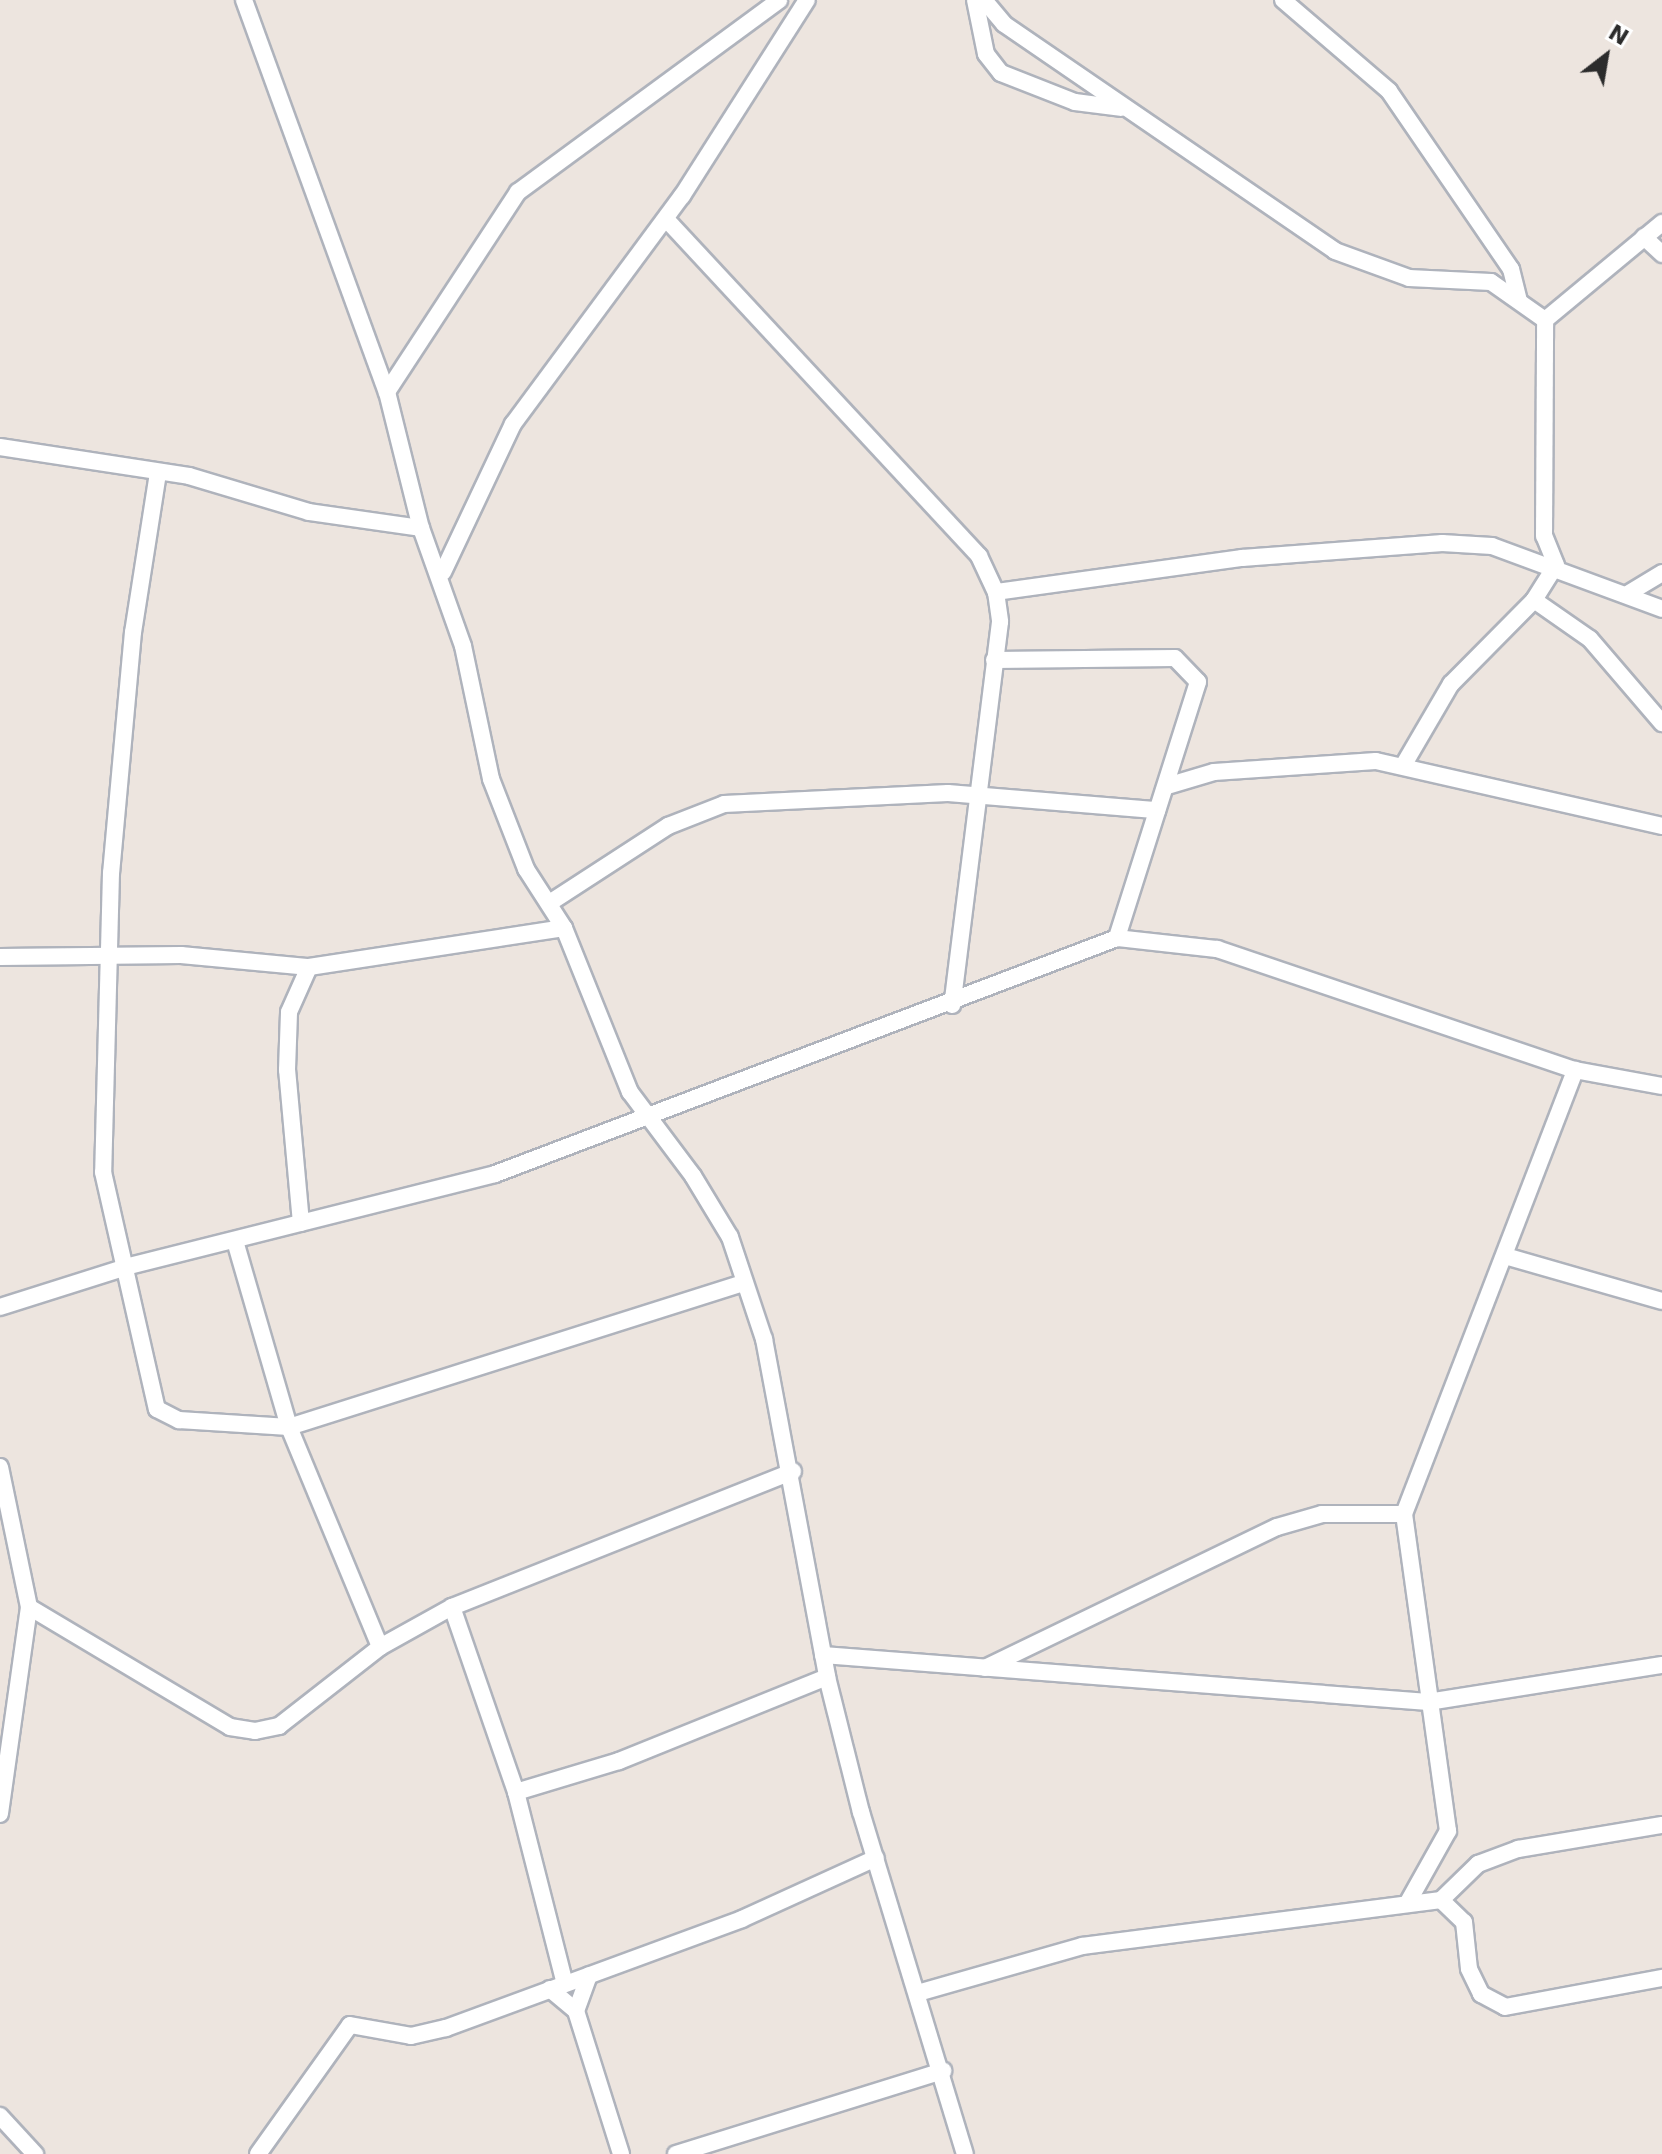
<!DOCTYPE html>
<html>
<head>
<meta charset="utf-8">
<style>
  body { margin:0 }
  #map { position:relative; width:1662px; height:2154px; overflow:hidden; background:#ede5df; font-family:"DejaVu Sans",sans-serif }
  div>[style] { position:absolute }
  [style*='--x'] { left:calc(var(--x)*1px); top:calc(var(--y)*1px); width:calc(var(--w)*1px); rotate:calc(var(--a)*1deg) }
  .roads { filter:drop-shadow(2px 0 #afb3bc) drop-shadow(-2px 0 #afb3bc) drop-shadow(0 2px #afb3bc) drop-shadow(0 -2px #afb3bc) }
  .street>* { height:16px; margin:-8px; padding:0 8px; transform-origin:8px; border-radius:8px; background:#fff }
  span { translate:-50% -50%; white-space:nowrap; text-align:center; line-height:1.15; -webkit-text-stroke:6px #fff; paint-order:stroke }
  .north { position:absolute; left:1566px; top:16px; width:80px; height:80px; -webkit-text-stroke:6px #fff; paint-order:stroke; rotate:31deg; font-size:22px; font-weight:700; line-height:32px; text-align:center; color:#2c2c2c }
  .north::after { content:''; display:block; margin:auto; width:28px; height:36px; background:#2c2c2c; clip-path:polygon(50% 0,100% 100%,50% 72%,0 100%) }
</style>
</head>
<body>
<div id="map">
  <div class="roads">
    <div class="street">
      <div style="--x:244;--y:0;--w:417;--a:70"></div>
      <div style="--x:387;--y:392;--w:140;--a:76"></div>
      <div style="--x:421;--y:528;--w:125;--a:70.4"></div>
      <div style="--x:463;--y:646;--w:136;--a:78.1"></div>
      <div style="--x:491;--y:779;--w:97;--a:68.7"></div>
      <div style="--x:526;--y:869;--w:70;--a:57.2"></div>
      <div style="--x:564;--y:928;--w:177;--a:68.1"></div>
      <div style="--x:630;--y:1092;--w:105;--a:53.1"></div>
      <div style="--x:693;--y:1176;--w:71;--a:58.8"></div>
      <div style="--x:730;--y:1237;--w:108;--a:71.6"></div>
      <div style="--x:764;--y:1339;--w:344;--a:79.4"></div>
      <div style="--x:827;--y:1677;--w:139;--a:75.9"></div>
      <div style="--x:861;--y:1812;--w:357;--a:73.1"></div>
      <div style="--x:975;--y:0;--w:55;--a:78.5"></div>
      <div style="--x:986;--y:54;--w:24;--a:52"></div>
      <div style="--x:1001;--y:73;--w:79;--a:21.4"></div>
      <div style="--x:1075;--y:102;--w:46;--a:7.4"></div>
      <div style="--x:984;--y:0;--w:31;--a:50"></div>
      <div style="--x:1004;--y:24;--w:401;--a:34.4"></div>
      <div style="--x:1335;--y:251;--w:79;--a:20"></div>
      <div style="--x:1409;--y:278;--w:82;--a:2.8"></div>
      <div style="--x:1491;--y:282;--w:66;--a:35.1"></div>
      <div style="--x:1283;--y:0;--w:140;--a:40.6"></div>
      <div style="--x:1389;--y:91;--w:216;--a:55.6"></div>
      <div style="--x:1511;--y:269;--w:32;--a:76"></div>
      <div style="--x:666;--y:219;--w:460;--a:47.1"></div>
      <div style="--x:979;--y:556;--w:40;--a:65"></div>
      <div style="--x:996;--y:592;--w:30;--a:82"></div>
      <div style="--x:1000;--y:622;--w:386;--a:97.1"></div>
      <div style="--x:1644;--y:237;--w:25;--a:43"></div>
      <div style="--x:387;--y:392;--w:239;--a:-56.8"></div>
      <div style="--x:518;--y:192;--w:324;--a:-36.3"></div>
      <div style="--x:0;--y:447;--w:191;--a:8.7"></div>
      <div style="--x:189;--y:476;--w:125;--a:16.7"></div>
      <div style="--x:309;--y:512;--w:113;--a:8.1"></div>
      <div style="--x:158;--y:473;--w:161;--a:98.9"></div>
      <div style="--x:133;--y:632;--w:242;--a:95.2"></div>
      <div style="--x:111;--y:873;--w:299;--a:91.5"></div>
      <div style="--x:103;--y:1172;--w:243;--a:77.2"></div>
      <div style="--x:157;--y:1409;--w:25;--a:27"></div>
      <div style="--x:179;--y:1420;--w:110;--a:3.6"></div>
      <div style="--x:289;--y:1427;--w:478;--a:-17.6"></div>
      <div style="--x:443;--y:572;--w:164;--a:-64.7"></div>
      <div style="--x:513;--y:424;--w:284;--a:-53.5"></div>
      <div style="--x:682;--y:196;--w:232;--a:-57.5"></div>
      <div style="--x:996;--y:592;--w:248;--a:-7.9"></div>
      <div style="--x:1242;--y:558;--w:201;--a:-4.3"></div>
      <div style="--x:1442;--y:543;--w:50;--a:3.4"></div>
      <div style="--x:1492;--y:546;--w:181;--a:20.3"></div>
      <div style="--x:1629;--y:593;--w:39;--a:-31"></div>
      <div style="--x:1534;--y:600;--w:68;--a:34.9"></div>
      <div style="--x:1590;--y:639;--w:111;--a:49.4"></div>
      <div style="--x:994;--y:660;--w:181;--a:-0.6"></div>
      <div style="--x:1175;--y:658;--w:33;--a:46"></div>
      <div style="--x:1198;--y:682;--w:269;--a:107.6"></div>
      <div style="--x:1403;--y:766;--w:95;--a:-59.7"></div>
      <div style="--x:1451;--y:684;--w:118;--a:-45.3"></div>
      <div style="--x:1534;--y:600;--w:41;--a:-57.8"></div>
      <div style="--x:1556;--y:565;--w:31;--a:-112"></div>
      <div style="--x:1544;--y:536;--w:216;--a:-89.7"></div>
      <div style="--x:1545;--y:320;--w:152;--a:-39.7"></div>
      <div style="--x:1167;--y:786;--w:49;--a:-16.6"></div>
      <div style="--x:1214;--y:772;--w:162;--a:-3.9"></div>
      <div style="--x:1376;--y:761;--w:293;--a:12.8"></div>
      <div style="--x:551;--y:902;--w:140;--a:-33"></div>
      <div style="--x:668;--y:826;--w:60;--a:-21.4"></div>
      <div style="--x:724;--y:804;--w:224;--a:-2.8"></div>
      <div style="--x:948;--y:793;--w:210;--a:4.7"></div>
      <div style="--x:0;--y:957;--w:181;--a:-0.6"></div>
      <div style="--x:181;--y:955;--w:129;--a:5.4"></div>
      <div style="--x:309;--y:967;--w:258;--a:-8.7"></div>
      <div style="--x:301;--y:1223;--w:154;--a:-95.2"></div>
      <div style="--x:287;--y:1070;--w:58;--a:-88"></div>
      <div style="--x:289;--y:1012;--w:49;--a:-66"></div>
      <div style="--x:235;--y:1241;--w:194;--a:73.8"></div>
      <div style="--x:289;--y:1427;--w:238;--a:67.5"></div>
      <div style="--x:1505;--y:1256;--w:163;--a:16"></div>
      <div style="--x:0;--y:1307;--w:135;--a:-17.6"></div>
      <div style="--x:129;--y:1266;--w:377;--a:-14.1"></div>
      <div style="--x:495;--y:1174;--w:665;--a:-20.78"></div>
      <div style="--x:1117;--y:938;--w:101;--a:6.3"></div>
      <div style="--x:1217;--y:949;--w:378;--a:18.7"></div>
      <div style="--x:1575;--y:1070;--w:88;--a:10.4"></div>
      <div style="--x:0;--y:1467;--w:143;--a:78.3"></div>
      <div style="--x:29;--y:1607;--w:209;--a:98"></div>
      <div style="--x:29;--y:1607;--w:234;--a:30.8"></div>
      <div style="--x:230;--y:1727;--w:25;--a:9"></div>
      <div style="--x:255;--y:1731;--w:25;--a:-12"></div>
      <div style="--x:279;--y:1726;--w:128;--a:-38"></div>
      <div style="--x:380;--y:1647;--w:82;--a:-29.1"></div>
      <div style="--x:452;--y:1607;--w:367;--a:-21.7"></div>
      <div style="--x:452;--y:1607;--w:196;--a:70.9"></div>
      <div style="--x:516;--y:1792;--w:198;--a:75.7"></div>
      <div style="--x:823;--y:1655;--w:607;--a:4.44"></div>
      <div style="--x:1428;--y:1702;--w:237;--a:-9"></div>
      <div style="--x:985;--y:1668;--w:324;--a:-25.8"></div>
      <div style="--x:1277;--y:1527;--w:47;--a:-16.1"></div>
      <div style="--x:1322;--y:1514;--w:82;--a:0"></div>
      <div style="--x:516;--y:1792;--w:108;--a:-16.8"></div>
      <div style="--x:619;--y:1761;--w:224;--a:-22"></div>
      <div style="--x:1441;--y:1900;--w:52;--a:-44.2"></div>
      <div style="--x:1478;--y:1864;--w:43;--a:-20.6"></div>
      <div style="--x:1518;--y:1849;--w:146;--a:-9.5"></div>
      <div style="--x:1407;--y:1904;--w:84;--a:-60.7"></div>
      <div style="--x:1448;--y:1831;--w:320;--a:-97.9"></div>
      <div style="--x:1404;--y:1514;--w:476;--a:-68.9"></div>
      <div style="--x:550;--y:1989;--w:34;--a:40"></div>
      <div style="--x:576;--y:2011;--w:38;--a:-70"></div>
      <div style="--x:921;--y:1992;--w:167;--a:-15.9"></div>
      <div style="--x:1082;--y:1946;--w:362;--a:-7.3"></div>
      <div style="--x:1441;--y:1900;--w:32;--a:44"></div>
      <div style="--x:1464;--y:1922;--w:47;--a:83.9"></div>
      <div style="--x:1469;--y:1969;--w:28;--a:64"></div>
      <div style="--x:1481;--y:1994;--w:27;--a:28"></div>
      <div style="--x:1505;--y:2007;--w:160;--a:-10.5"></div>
      <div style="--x:576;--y:2011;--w:150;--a:72.5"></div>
      <div style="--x:0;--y:2116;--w:52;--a:47.4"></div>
      <div style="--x:258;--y:2154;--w:158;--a:-54.5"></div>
      <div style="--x:350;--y:2025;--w:62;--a:10.2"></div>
      <div style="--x:411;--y:2036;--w:36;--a:-13"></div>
      <div style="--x:446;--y:2028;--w:315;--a:-20.2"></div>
      <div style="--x:742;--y:1919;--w:147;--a:-24.5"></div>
      <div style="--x:676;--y:2154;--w:280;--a:-17.3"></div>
    </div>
  </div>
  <div class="north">N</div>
</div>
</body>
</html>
